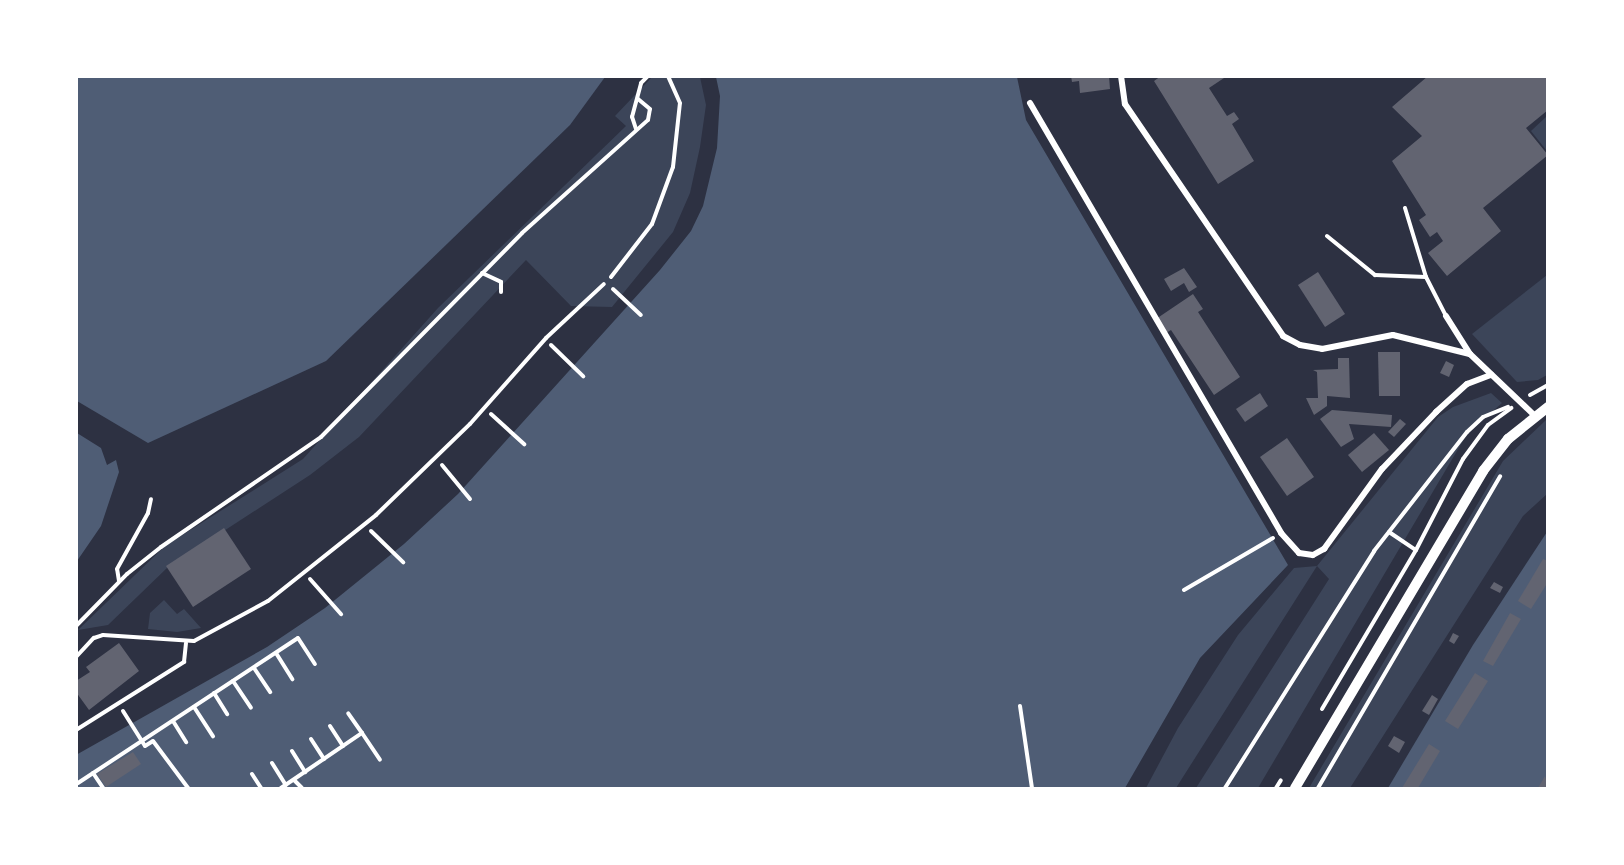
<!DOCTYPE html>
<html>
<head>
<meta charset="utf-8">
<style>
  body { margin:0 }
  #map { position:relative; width:1624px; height:865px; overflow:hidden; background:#2d3142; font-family:Inter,sans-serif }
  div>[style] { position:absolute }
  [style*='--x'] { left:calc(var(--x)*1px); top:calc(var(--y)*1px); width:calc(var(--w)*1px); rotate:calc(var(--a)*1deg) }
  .green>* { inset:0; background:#3c4559 }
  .water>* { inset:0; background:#4f5d75 }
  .building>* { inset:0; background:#626471 }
  .path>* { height:4px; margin:-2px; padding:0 2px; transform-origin:2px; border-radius:2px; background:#fff }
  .service>* { height:4px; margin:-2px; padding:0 2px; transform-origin:2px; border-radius:2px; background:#fff }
  .minor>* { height:6px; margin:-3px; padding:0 3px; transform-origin:3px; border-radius:3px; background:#fff }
  .tertiary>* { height:10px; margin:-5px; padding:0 5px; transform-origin:5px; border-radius:5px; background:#fff }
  span { translate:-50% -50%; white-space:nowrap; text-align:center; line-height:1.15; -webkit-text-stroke:5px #fff; paint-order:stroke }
  .frame { position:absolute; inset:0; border:78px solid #fff; pointer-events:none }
</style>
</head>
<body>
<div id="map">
  <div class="green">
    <div style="clip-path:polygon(652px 77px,700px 77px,706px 105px,700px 147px,690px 193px,673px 232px,612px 307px,571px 306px,526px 260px,359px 437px,310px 475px,167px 568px,108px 625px,78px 630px,165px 546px,303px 459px,438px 308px,626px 126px,615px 116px)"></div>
    <div style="clip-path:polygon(1547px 116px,1547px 151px,1531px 131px)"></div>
    <div style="clip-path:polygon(1547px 275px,1547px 375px,1538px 380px,1517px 382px,1472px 334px)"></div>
    <div style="clip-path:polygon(1491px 393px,1502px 403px,1467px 434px,1258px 788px,1196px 788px,1329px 579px,1317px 566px,1176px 788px,1146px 788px,1178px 728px,1238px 635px,1294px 568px,1317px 566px,1438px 417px,1453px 407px)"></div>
    <div style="clip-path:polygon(1547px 419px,1547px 494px,1523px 516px,1350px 788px,1309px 788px,1503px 461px)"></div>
    <div style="clip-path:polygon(164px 600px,177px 614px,184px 609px,201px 628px,177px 632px,148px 629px,150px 613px)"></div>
  </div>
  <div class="water">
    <div style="clip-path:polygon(76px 77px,77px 76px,605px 77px,570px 125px,326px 361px,148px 443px,77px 401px)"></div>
    <div style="clip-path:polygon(716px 77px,1017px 77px,1026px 120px,1288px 565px,1200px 658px,1125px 788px,77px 788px,76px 755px,267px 647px,325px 608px,404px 544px,458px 494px,660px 270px,691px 231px,703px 206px,717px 148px,720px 96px)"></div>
    <div style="clip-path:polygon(77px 433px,101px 448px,107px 465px,116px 460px,119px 472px,101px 526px,77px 561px)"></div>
    <div style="clip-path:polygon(1547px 532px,1547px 788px,1388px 788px,1473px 645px)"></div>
  </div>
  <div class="building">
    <div style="clip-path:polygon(1071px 76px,1109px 76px,1110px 89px,1080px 93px,1079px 81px,1072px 82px)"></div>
    <div style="clip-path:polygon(1161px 76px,1227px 76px,1209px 88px,1227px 116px,1234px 112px,1239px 119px,1232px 124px,1254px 161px,1218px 184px,1154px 81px)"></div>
    <div style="clip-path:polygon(1428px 76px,1548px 76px,1548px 110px,1526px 128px,1548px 155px,1483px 208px,1501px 231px,1447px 276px,1428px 253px,1443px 241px,1437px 232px,1430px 237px,1419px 220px,1426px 215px,1392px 161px,1422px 136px,1392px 107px)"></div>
    <div style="clip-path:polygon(1184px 268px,1197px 287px,1189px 292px,1184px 283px,1171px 291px,1164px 279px)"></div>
    <div style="clip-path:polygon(1318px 272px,1345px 314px,1325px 327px,1298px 285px)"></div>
    <div style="clip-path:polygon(1193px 294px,1203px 309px,1198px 312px,1240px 377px,1214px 395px,1171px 330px,1166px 333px,1156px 319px)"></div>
    <div style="clip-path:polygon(1378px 352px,1400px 352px,1400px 396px,1379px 396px)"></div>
    <div style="clip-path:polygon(1338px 358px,1349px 358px,1350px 398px,1327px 396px,1327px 406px,1314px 415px,1306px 398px,1318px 398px,1317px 372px,1313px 370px,1338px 369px)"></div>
    <div style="clip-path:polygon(1446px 361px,1454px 365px,1449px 377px,1440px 373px)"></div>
    <div style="clip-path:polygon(1260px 393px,1268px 406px,1245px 422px,1236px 409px)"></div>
    <div style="clip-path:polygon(1332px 410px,1392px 415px,1391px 427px,1349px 424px,1354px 439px,1341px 447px,1320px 419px)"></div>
    <div style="clip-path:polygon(1400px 419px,1406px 424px,1394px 437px,1388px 432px)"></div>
    <div style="clip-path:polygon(1374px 433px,1389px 450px,1362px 472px,1348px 455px)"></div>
    <div style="clip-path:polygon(1287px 438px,1314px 477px,1287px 496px,1260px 457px)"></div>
    <div style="clip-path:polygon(224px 528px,251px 569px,193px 607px,166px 566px)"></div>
    <div style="clip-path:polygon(1543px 559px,1548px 561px,1548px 582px,1531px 609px,1518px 601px)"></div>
    <div style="clip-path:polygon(1494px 582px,1503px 587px,1500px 593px,1490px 588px)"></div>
    <div style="clip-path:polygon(1510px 613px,1521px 619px,1493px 666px,1483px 661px)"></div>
    <div style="clip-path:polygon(1453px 633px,1459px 636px,1454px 644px,1449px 641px)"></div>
    <div style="clip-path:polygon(119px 643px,139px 671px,89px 710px,76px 692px,76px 681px,90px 672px,86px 667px)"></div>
    <div style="clip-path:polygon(1475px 673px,1488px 681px,1458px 729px,1445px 721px)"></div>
    <div style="clip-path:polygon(1432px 695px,1438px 699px,1429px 715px,1422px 711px)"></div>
    <div style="clip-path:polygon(1394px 736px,1405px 742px,1399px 753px,1388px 746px)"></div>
    <div style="clip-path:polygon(1429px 744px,1440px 751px,1418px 788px,1402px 788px)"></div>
    <div style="clip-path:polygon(133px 752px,141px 764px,106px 787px,97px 774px)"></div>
    <div style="clip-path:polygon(1545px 776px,1548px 788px,1538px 788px)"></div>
  </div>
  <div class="path">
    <div style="--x:636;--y:129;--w:13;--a:-108"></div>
    <div style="--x:632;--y:117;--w:35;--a:-75"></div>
    <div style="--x:641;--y:83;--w:10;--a:-45"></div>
    <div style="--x:482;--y:273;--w:21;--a:25"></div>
    <div style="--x:501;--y:282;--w:10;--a:90"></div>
    <div style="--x:611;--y:277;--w:67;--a:-52.3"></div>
    <div style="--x:652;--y:224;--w:61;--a:-69.8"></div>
    <div style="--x:673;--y:167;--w:64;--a:-83.8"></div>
    <div style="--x:680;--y:103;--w:30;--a:-114"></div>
    <div style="--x:613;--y:289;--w:38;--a:43"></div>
    <div style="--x:551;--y:345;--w:45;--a:44.1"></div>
    <div style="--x:1530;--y:395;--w:21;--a:-29"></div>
    <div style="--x:491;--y:414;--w:45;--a:42.3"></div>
    <div style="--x:442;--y:465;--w:44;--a:50.5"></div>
    <div style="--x:371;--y:531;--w:45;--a:44.1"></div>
    <div style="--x:1389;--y:532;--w:32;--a:34"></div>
    <div style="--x:310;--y:579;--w:47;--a:48.5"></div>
    <div style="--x:119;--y:581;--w:12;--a:-99"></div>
    <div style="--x:117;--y:569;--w:64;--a:-61"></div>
    <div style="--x:148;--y:513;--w:14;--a:-78"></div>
    <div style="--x:1184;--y:590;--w:103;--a:-30.3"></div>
    <div style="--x:76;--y:626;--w:73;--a:-45.6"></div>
    <div style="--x:127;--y:574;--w:43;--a:-38.5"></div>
    <div style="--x:161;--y:547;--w:194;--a:-34.5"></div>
    <div style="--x:321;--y:437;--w:286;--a:-45.4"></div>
    <div style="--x:522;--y:233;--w:169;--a:-41.9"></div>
    <div style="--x:648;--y:120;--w:11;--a:-80"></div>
    <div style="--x:650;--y:109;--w:16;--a:-140"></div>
    <div style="--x:276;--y:653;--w:31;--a:58"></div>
    <div style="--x:254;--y:668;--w:29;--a:56"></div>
    <div style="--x:233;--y:681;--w:32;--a:56"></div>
    <div style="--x:214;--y:693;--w:25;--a:58"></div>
    <div style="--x:1020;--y:706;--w:83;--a:81.7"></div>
    <div style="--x:194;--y:707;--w:35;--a:57"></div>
    <div style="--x:1322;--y:709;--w:185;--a:-59.4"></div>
    <div style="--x:1416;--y:550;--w:102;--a:-62.7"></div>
    <div style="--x:1463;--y:459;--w:42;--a:-53.7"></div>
    <div style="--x:1488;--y:425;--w:29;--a:-36"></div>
    <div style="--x:123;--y:711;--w:41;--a:57.8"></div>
    <div style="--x:145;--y:746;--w:9;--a:-32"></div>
    <div style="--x:153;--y:741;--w:59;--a:53.3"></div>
    <div style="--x:173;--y:721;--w:25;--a:58"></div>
    <div style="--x:330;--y:726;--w:24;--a:57"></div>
    <div style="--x:362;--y:733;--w:32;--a:56"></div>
    <div style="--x:311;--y:739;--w:24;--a:57"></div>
    <div style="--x:292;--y:751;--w:25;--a:58"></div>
    <div style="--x:272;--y:763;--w:26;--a:58"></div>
    <div style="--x:93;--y:773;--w:18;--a:56"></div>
    <div style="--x:252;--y:774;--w:17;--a:57"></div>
    <div style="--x:294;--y:780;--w:11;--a:45"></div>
    <div style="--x:78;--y:783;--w:263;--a:-33.4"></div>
    <div style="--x:298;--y:638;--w:31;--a:57"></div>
    <div style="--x:281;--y:788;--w:98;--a:-34.2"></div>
    <div style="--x:362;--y:733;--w:24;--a:-125"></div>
    <div style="--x:1225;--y:788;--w:280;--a:-57.8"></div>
    <div style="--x:1374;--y:551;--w:151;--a:-52"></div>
    <div style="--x:1467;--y:432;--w:22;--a:-43"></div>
    <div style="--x:1483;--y:417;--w:27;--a:-22"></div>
    <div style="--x:1276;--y:788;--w:9;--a:-58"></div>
    <div style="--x:1318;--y:788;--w:361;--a:-59.7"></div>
  </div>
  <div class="service">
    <div style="--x:1405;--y:208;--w:72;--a:73.1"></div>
    <div style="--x:1426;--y:277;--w:44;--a:62.9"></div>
    <div style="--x:1327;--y:236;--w:62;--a:39.1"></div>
    <div style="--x:1375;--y:275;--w:51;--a:2.2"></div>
    <div style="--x:76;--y:657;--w:26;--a:-47"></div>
    <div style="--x:94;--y:638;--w:9;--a:-18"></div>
    <div style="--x:103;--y:635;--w:91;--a:3.8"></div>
    <div style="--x:194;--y:641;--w:84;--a:-28.4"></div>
    <div style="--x:268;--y:601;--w:138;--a:-38.5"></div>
    <div style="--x:376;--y:515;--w:131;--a:-44.1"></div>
    <div style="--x:470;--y:424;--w:115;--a:-48.5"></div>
    <div style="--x:546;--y:338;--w:79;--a:-43"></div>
    <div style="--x:76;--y:730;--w:128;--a:-32.2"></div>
    <div style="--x:184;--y:662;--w:19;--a:-84"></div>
  </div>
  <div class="minor">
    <div style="--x:1121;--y:76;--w:28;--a:82"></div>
    <div style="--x:1125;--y:104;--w:281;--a:55.7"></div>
    <div style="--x:1283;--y:336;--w:19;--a:28"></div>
    <div style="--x:1300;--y:345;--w:22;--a:10"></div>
    <div style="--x:1322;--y:349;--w:72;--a:-11.2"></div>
    <div style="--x:1393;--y:335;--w:79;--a:13.9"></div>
    <div style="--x:1030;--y:103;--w:498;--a:59.7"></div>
    <div style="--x:1281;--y:533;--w:27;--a:48"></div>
    <div style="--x:1299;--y:553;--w:14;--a:8"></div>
    <div style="--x:1313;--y:555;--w:13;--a:-29"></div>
    <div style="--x:1324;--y:549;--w:99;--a:-54.1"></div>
    <div style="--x:1382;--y:469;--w:79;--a:-46.5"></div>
    <div style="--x:1436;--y:412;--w:42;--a:-42.1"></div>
    <div style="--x:1467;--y:384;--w:26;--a:-21"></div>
    <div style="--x:1446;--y:316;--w:45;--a:57.7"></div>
    <div style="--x:1470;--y:354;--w:90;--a:43.6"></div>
  </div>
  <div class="tertiary">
    <div style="--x:1295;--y:788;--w:369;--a:-59.3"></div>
    <div style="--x:1483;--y:471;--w:41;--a:-52"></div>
    <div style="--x:1508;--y:439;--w:51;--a:-38.7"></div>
  </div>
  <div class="frame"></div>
</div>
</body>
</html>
